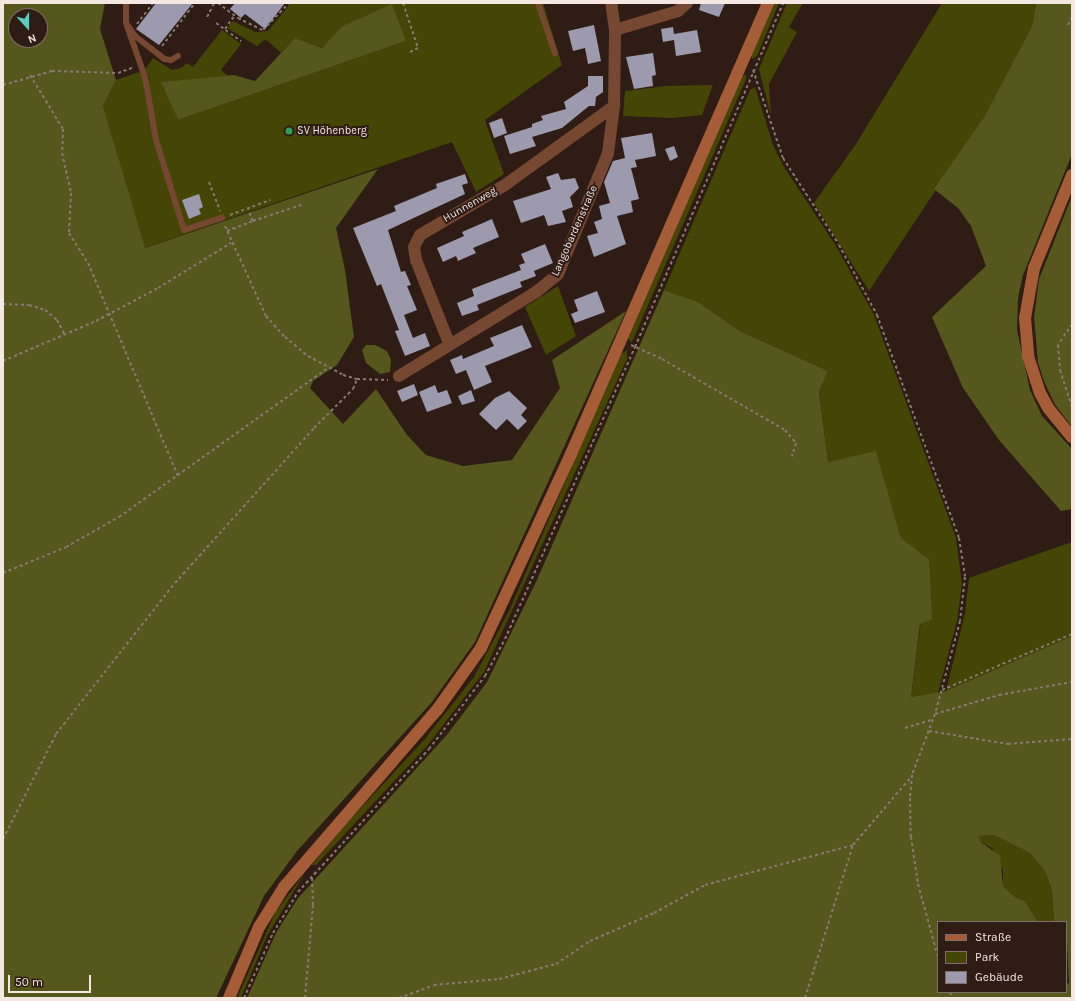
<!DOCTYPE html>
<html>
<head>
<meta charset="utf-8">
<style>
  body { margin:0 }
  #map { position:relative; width:1075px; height:1001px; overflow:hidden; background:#2e1c15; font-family:Karla,sans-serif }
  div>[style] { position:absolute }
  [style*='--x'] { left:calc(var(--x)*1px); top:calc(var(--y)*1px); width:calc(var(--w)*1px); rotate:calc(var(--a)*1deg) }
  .green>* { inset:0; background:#454505 }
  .forest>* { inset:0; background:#55571c }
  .building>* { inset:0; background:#9d9ab0 }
  .path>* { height:2px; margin-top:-1px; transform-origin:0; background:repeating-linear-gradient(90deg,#897973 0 3px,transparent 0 6px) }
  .lane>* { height:6px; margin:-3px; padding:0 3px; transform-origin:3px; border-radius:3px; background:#764831 }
  .street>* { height:12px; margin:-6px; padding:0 6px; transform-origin:6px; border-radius:6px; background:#764831 }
  .secondary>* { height:12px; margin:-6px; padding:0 6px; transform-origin:6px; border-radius:6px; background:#a55c37 }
  .dots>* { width:11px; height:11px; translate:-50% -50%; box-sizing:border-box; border:2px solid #2e1c15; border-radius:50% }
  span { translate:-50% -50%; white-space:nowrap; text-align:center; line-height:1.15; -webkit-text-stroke:4px #2e1c15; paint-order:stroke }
  .poi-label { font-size:11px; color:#f5e8e3 }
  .left { translate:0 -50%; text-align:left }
  .street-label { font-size:11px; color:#f5e8e3 }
  .frame { position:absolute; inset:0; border:4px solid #f5e8e3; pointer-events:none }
  .legend { position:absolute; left:937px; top:921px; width:130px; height:72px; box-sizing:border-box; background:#2e1c15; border:1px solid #7e6e67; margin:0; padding:5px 7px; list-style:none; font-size:12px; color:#f5e8e3 }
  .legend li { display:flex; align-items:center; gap:8px; height:20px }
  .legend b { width:20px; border:1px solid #7e6e67 }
  .north { position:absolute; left:8px; top:8px; width:40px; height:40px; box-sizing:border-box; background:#2e1c15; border:1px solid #7e6e67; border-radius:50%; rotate:159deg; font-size:11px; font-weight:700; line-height:16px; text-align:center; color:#f5e8e3 }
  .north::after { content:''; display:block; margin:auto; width:14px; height:18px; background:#57cec1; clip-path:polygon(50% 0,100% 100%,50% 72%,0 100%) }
  .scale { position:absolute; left:8px; top:975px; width:83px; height:18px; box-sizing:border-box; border:2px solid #f5e8e3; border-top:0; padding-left:5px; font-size:12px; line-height:14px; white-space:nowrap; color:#f5e8e3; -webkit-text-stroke:3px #2e1c15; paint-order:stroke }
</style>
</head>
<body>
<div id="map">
  <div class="green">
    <div style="clip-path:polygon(291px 3px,543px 3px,562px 65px,485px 120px,504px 174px,476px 192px,452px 142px,144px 248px,103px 106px,116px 80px,139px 72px,150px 81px,145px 69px,153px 58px,172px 70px,181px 68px,187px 63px,193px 67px,222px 30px,241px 44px,221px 70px,228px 76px,162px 82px,178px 120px,406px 41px,341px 27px,322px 48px,295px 38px,281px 53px,268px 41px,264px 40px,257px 46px,227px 28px,233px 21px,255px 32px,268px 31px)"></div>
    <div style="clip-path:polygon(773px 3px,779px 3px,757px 56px,753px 59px,751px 56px)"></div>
    <div style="clip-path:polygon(787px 3px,803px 3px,789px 27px,797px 32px,769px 84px,771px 116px,759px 69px)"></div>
    <div style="clip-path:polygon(942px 3px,1036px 3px,1032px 26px,984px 117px,869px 291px,814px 203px,856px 144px)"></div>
    <div style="clip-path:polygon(746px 74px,746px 79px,632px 342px,628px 339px,742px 77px)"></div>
    <div style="clip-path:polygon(713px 85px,702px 115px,672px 118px,623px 116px,625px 91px,666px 86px)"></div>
    <div style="clip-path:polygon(755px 87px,773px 145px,784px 167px,836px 246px,874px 315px,956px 538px,962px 584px,957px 621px,938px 693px,911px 697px,929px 559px,901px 538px,876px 452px,828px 462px,819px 392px,828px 371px,740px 331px,698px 302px,664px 290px,750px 90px)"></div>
    <div style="clip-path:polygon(558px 286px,576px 336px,546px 355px,525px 307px)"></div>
    <div style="clip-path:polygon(627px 350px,627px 359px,484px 672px,427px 746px,316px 865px,312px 865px,347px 823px,424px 740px,474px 677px,509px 611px,621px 354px)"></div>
    <div style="clip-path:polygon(1072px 542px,1072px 636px,946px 691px,965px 613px,969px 578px)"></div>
    <div style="clip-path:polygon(994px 835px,1030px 853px,1045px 871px,1052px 891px,1054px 922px,1038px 922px,1025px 901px,1015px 897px,1003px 886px,1003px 871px,992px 848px,981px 842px,979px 836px)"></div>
    <div style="clip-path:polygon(305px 873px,267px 936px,241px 998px,237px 998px,276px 911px)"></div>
  </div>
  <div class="forest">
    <div style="clip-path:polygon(evenodd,3px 3px,105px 3px,100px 29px,116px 80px,103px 106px,145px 248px,378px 169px,336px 228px,345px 270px,354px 337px,337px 365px,313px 381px,310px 388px,343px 424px,376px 389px,407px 435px,426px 455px,463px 466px,512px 460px,560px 388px,552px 360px,626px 311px,475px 642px,432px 702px,297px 851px,264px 896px,216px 998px,3px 998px,3px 3px,16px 16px,40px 16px,40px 40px,16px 40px,16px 16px)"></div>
    <div style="clip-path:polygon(1036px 3px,1072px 3px,1072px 154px,1023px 275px,1018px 298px,1017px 330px,1030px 390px,1042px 416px,1072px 449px,1072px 509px,1061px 511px,999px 440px,963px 388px,932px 317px,986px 266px,971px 226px,958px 208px,934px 189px,984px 117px,1032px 26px)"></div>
    <div style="clip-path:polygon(392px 4px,406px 41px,178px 120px,161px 82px,234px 75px,255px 81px,295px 38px,322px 48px,341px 27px)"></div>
    <div style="clip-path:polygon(1072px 196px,1072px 427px,1054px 403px,1044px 381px,1038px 363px,1034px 317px,1039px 279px)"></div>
    <div style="clip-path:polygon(evenodd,664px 290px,698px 302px,740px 331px,828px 371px,819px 392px,828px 462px,876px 451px,901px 538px,929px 559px,932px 619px,920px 624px,911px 697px,946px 691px,1072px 636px,1072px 998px,247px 998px,276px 933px,298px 898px,446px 736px,487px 682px,536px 582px,664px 290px,994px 835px,1030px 853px,1045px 871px,1052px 891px,1054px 922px,1066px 922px,1069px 984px,1066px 982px,1066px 992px,938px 992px,938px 922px,1038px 922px,1025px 901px,1015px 897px,1003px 886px,1000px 856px,981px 842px,979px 836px,994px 835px)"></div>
    <div style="clip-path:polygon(366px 345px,375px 345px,387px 351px,391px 360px,390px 372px,380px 374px,366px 363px,362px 350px)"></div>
  </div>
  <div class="building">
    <div style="clip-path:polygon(156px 3px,193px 3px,159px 45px,136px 29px)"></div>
    <div style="clip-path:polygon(235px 3px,285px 3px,265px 29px,245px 14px,241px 18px,230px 9px)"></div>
    <div style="clip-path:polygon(701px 3px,725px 3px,719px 17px,699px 10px)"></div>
    <div style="clip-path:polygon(594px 25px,601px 61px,588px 64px,585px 48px,573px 51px,568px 31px)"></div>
    <div style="clip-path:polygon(673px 27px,674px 34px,697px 30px,701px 52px,676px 56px,674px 40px,663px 42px,661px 29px)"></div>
    <div style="clip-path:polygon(653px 53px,656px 75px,652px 76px,653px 86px,634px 89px,626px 57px)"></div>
    <div style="clip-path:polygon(588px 76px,603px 76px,603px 92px,596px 97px,595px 106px,589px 106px,562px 128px,532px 137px,536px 146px,510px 154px,504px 136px,532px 127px,532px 124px,543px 120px,541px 116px,566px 109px,564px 102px,588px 86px)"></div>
    <div style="clip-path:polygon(502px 118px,507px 133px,494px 138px,489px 123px)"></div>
    <div style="clip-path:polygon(652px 133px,656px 156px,635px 160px,637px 167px,631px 168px,639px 199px,631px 201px,633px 212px,617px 216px,626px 244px,594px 257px,587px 236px,598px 233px,594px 222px,602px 219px,599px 206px,610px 203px,604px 182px,613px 161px,625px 158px,621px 138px)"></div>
    <div style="clip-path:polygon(674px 146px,678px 157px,670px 161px,665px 149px)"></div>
    <div style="clip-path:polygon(558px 173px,561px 180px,575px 178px,579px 188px,570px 197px,573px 207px,562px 211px,566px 222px,548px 226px,544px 215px,521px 223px,513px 201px,551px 189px,546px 177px)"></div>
    <div style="clip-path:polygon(465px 174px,468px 183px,462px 185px,465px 194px,388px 230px,401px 272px,405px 271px,411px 285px,407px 286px,417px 310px,404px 315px,413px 338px,425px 333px,430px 346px,405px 356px,395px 331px,399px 330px,381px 284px,377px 286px,353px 228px,396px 211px,394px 206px,437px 188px,436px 184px)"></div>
    <div style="clip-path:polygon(199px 194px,203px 207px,199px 209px,201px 214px,189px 219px,182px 200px)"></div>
    <div style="clip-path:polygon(492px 219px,499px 237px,473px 248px,476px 253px,458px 261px,456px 256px,443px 262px,437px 248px,464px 236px,462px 232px)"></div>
    <div style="clip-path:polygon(545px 244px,553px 263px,534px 271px,536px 276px,520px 282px,522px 287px,477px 305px,479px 310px,462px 316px,457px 303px,474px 296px,472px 289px,521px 270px,519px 265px,525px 263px,521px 254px)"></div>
    <div style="clip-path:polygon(597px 291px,605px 312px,575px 323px,571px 314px,578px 311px,574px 300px)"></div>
    <div style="clip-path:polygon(522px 325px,532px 347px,485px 366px,492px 382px,474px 390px,466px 370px,456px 374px,450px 360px,462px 355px,463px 359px,494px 346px,490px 338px)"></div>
    <div style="clip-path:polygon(414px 384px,418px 395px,402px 402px,397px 391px)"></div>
    <div style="clip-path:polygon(435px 385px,438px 393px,447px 390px,452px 403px,427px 412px,419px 392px)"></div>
    <div style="clip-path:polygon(471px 390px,475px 401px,462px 405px,458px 396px)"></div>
    <div style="clip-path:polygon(509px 391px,527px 408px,521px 415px,527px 421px,518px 430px,507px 419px,496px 430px,479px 414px,495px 398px)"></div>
  </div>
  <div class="path">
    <div style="--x:218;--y:3;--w:25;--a:37"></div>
    <div style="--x:238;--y:18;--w:28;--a:26"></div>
    <div style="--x:263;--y:30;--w:37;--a:-46"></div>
    <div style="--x:403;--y:3;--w:47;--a:71.6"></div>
    <div style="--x:418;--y:48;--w:9;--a:153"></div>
    <div style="--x:207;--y:17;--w:16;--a:-63"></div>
    <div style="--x:216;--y:23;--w:31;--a:36"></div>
    <div style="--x:137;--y:24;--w:26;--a:-53"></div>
    <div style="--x:1068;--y:25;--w:9;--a:-63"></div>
    <div style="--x:225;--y:29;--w:16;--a:-55"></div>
    <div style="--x:162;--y:46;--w:54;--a:-52.5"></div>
    <div style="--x:753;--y:70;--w:93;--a:71.2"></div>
    <div style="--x:783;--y:158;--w:103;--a:57.2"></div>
    <div style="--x:839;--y:245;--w:80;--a:61.5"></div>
    <div style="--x:877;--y:315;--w:238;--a:69.8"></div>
    <div style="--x:959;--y:538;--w:39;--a:81"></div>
    <div style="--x:965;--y:577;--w:44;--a:96.5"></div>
    <div style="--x:960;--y:621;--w:96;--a:105"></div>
    <div style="--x:935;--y:714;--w:65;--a:110.7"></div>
    <div style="--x:912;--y:775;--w:23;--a:95"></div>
    <div style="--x:910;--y:798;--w:39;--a:89"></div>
    <div style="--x:911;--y:837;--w:48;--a:81.5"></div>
    <div style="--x:918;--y:884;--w:76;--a:74.7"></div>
    <div style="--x:30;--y:75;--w:63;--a:58.6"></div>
    <div style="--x:63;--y:129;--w:24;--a:92"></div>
    <div style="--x:62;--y:153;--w:41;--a:77.3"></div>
    <div style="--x:71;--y:193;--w:40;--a:92.9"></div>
    <div style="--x:69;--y:233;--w:36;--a:58"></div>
    <div style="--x:88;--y:263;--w:231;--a:67.1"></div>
    <div style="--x:3;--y:85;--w:51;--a:-15.9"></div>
    <div style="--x:52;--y:71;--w:66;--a:1.7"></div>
    <div style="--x:118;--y:73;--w:15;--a:-20"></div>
    <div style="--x:209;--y:182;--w:31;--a:69"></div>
    <div style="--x:230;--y:215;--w:43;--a:-20.6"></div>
    <div style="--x:253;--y:221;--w:51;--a:-18.4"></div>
    <div style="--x:225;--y:226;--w:99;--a:65.5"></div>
    <div style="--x:266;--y:316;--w:28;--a:48"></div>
    <div style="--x:285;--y:337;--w:30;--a:40"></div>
    <div style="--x:308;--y:356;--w:40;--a:28"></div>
    <div style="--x:343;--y:375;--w:15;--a:16"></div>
    <div style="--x:357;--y:379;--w:31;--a:2"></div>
    <div style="--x:227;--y:231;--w:28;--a:-21"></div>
    <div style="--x:253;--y:221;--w:13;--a:-113"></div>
    <div style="--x:3;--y:304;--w:26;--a:2"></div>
    <div style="--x:29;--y:305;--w:17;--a:17"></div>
    <div style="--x:45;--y:310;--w:16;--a:40"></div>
    <div style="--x:57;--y:320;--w:17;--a:62"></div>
    <div style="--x:1072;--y:324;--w:25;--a:124"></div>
    <div style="--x:1058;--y:345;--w:25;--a:85"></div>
    <div style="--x:1060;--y:370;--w:40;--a:72"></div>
    <div style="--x:631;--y:345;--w:34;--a:24"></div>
    <div style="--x:662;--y:359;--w:142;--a:30"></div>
    <div style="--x:785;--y:430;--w:17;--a:50"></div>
    <div style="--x:796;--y:443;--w:14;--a:107"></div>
    <div style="--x:3;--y:361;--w:101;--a:-23.3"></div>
    <div style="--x:96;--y:321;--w:70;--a:-28"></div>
    <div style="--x:158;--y:288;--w:86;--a:-31.7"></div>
    <div style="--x:3;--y:573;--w:68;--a:-22.4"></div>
    <div style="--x:66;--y:547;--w:61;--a:-29.5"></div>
    <div style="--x:119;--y:517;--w:257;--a:-35.5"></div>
    <div style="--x:942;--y:690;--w:142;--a:-23.3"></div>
    <div style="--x:935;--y:714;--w:67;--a:-16.5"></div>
    <div style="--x:999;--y:695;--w:74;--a:-10.1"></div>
    <div style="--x:905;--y:728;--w:28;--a:-17"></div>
    <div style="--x:929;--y:731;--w:80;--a:9.3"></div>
    <div style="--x:1008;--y:744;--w:64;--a:-4.5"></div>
    <div style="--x:3;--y:839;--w:118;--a:-63.2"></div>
    <div style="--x:56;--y:734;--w:192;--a:-51.8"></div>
    <div style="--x:175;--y:583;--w:208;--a:-48.1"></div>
    <div style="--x:314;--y:428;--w:55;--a:-45"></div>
    <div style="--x:353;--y:389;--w:11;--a:-68"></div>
    <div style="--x:950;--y:992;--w:6;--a:72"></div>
    <div style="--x:244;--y:998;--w:71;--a:-66"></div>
    <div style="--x:273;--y:933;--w:48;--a:-58.6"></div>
    <div style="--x:298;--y:892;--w:194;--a:-47.5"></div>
    <div style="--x:429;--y:749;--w:92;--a:-52.5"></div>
    <div style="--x:485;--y:676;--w:42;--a:-61.6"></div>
    <div style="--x:505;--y:639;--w:320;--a:-66"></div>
    <div style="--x:635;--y:347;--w:374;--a:-66.7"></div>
    <div style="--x:305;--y:998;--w:93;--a:-85.1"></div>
    <div style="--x:313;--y:905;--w:29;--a:-92"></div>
    <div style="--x:399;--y:998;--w:37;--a:-20"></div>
    <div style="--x:434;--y:985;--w:65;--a:-5.3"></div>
    <div style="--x:499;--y:979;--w:59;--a:-14.7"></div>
    <div style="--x:556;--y:964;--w:41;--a:-34.1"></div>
    <div style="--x:590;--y:941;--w:70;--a:-23.6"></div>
    <div style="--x:654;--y:913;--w:58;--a:-28.8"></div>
    <div style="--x:705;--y:885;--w:153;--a:-15.1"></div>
    <div style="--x:805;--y:998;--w:160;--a:-72.6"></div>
    <div style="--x:853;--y:845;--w:91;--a:-49.5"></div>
  </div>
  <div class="lane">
    <div style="--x:126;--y:3;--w:20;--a:90"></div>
    <div style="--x:126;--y:23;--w:16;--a:55"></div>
    <div style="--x:135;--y:36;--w:37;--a:38"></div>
    <div style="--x:164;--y:59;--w:7;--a:8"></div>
    <div style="--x:171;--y:60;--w:8;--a:-30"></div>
    <div style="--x:538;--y:3;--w:53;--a:71.2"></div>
    <div style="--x:127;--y:26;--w:54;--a:70.6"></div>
    <div style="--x:145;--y:77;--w:64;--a:80.1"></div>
    <div style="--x:156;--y:140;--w:94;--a:72.7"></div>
    <div style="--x:184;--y:230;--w:40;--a:-18"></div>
  </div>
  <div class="street">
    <div style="--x:615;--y:30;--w:66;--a:-16.8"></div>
    <div style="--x:678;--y:11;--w:12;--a:-42"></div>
    <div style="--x:449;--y:343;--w:89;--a:-111.7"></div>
    <div style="--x:416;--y:260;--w:13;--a:-99"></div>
    <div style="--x:414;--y:247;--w:13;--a:-63"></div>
    <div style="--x:420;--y:235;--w:99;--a:-30.5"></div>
    <div style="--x:505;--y:185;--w:135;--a:-35.9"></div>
    <div style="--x:399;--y:376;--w:161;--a:-31.5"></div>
    <div style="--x:536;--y:292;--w:28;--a:-39"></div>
    <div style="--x:558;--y:274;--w:131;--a:-67.5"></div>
    <div style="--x:608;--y:153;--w:47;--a:-82.7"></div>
    <div style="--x:614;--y:106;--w:76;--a:-89.2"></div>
    <div style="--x:615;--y:30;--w:27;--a:-98"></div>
  </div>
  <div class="secondary">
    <div style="--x:1072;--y:175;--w:100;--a:112.2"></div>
    <div style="--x:1034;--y:268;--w:51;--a:100.2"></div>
    <div style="--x:1025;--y:318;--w:38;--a:85"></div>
    <div style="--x:1028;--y:356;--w:39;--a:72"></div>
    <div style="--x:1040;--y:393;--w:18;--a:61"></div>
    <div style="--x:1049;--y:409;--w:36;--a:51"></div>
    <div style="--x:229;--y:998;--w:77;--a:-67.1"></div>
    <div style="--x:259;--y:927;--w:47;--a:-58"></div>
    <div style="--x:284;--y:887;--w:234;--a:-49.2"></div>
    <div style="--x:437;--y:710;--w:76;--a:-54.6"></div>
    <div style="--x:481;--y:648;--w:214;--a:-65.1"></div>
    <div style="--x:571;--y:454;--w:492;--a:-66.4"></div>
  </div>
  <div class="dots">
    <div style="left:289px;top:131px;background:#2e9e5b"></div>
  </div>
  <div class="poi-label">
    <span class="left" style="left:297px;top:131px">SV Höhenberg</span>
  </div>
  <div class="street-label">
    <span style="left:470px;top:205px;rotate:-30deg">Hunnenweg</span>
    <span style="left:575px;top:231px;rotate:-66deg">Langobardenstraße</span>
  </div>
  <div class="frame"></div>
  <ul class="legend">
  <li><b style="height:5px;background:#a55c37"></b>Straße</li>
  <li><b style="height:11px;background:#454505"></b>Park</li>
  <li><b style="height:11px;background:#9d9ab0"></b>Gebäude</li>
  </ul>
  <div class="north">N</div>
  <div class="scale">50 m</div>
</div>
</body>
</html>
